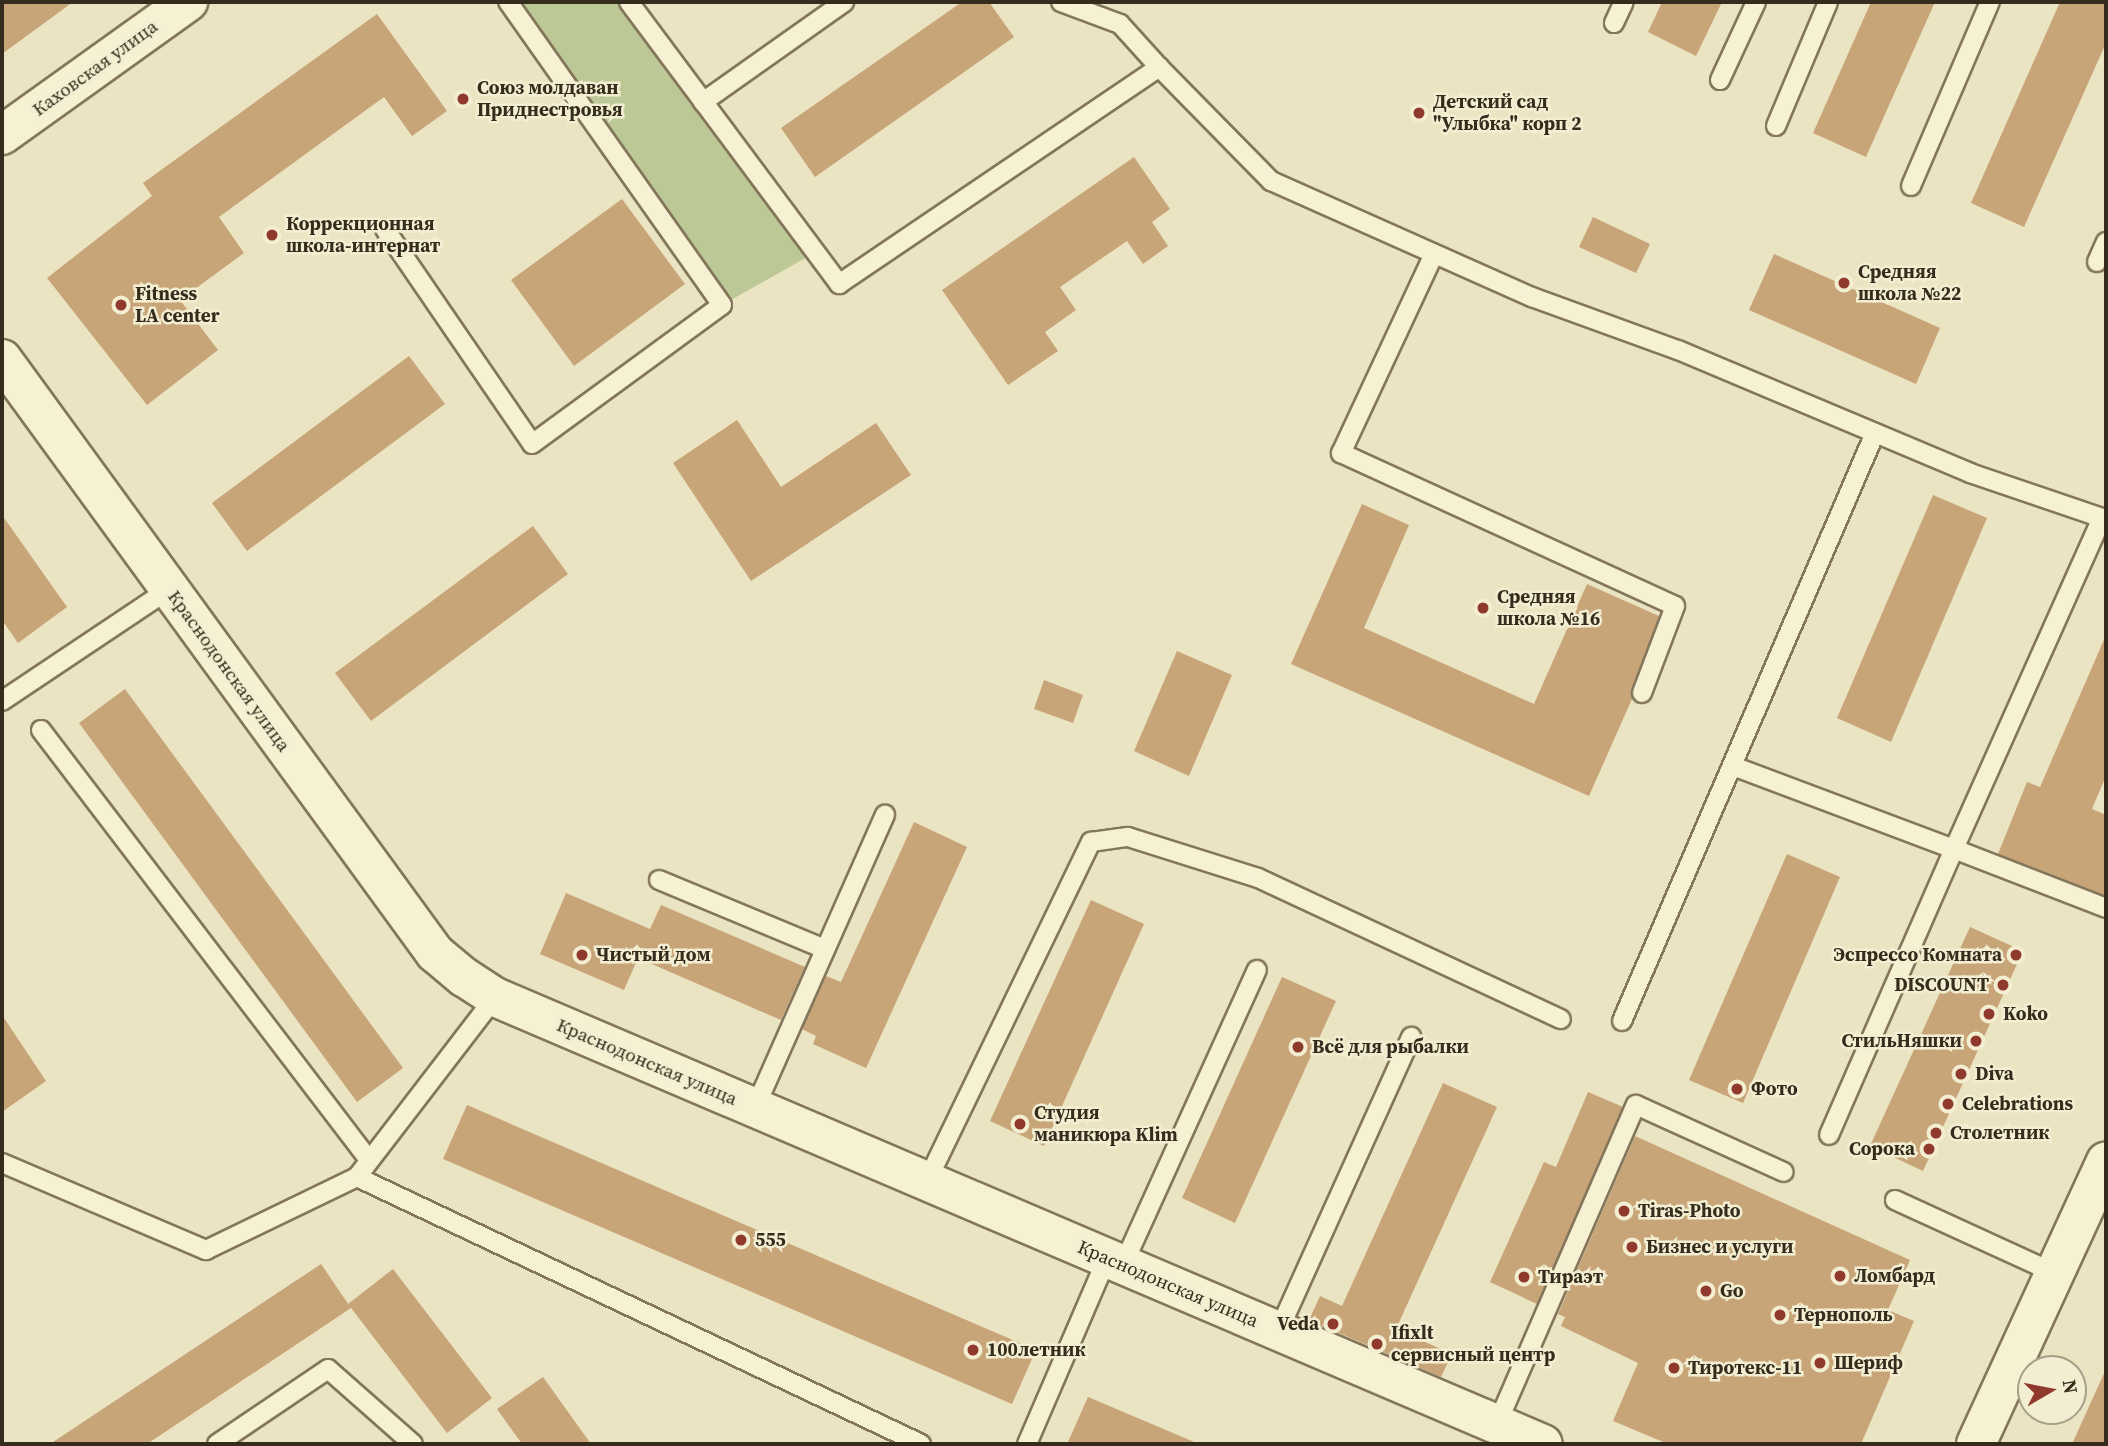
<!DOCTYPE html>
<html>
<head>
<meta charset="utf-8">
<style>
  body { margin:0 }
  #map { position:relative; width:2108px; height:1446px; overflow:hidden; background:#ebe4c2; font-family:"Source Serif 4",serif }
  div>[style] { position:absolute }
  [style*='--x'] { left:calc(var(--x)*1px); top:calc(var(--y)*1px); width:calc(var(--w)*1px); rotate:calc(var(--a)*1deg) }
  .green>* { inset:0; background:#bcc996 }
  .building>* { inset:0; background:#c8a479 }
  .roads { filter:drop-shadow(2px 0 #84765a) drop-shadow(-2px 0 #84765a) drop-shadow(0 2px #84765a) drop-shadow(0 -2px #84765a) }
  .lane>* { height:18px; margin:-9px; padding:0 9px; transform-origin:9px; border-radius:9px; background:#f7f1d4 }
  .secondary>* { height:38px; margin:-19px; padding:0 19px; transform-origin:19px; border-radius:19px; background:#f7f1d4 }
  .dots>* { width:19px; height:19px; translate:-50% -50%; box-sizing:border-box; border:4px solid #f3eed1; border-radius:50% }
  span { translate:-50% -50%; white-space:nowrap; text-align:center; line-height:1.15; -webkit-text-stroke:5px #f3eed1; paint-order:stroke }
  .street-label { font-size:19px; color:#352c1d }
  .poi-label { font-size:19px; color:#352c1d; font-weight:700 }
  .left { translate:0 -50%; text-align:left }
  .right { translate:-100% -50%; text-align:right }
  .frame { position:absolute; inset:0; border:4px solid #352c1d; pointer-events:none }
  .north { position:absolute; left:2017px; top:1355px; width:70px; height:70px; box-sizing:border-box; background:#f3eed1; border:2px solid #a7a089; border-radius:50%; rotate:80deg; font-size:19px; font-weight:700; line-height:28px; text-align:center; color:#352c1d }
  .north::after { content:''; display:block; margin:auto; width:24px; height:32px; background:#90392d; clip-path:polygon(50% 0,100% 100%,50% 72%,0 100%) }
</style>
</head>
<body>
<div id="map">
  <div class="green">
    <div style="clip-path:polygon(508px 2px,629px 2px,816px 252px,722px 305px)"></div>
  </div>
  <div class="building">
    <div style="clip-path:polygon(2px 2px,73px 2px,2px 54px)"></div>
    <div style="clip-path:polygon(962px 2px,989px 2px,1014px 37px,815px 177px,781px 128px)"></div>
    <div style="clip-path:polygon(1662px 2px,1722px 2px,1696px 56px,1648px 32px)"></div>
    <div style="clip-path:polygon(1871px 2px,1935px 2px,1866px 157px,1813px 133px)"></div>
    <div style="clip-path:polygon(2060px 2px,2106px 2px,2106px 43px,2024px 227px,1971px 203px)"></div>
    <div style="clip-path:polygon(377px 14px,447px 111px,412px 136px,384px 97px,219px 217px,244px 253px,180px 300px,218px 350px,147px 405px,47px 278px,152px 196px,143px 183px)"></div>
    <div style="clip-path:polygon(1134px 157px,1170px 209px,1152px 222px,1168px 246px,1143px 264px,1127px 241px,1060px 287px,1076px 310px,1045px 332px,1058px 351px,1008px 385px,942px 290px)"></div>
    <div style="clip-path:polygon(622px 199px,685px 284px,574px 366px,511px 280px)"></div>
    <div style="clip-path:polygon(1593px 217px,1650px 244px,1636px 273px,1579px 247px)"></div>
    <div style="clip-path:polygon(1774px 254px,1940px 328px,1916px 384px,1749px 310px)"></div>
    <div style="clip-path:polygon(409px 356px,445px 404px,247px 551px,212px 503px)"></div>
    <div style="clip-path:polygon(737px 420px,781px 487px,876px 423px,911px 475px,751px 581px,673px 463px)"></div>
    <div style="clip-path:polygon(1933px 495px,1987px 518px,1891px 742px,1837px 718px)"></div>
    <div style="clip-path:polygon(1362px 504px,1409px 525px,1364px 628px,1534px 704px,1587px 584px,1659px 616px,1632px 699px,1589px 796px,1291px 664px)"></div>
    <div style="clip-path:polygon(2px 515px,67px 607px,18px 643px,2px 620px)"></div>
    <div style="clip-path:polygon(533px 526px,568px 574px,371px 721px,335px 673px)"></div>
    <div style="clip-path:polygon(2106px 635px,2106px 776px,2092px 809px,2106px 815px,2106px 896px,1998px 854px,2027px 782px,2040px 787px)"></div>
    <div style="clip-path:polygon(1177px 651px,1232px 675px,1189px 776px,1134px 751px)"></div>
    <div style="clip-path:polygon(1044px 680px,1083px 695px,1073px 723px,1034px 709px)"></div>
    <div style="clip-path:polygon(125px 689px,403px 1068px,357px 1102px,79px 723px)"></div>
    <div style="clip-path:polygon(914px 822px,967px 847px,866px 1068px,813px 1044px,816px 1036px,802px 1029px,826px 976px,841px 982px)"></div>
    <div style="clip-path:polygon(1787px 854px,1840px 877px,1743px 1103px,1689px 1080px)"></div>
    <div style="clip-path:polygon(566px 893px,650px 929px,661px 905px,805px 967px,781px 1020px,638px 958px,624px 990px,540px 954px)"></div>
    <div style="clip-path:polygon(1091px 900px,1144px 924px,1044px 1146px,990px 1121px)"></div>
    <div style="clip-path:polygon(1970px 927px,2023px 951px,1923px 1171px,1870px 1146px)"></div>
    <div style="clip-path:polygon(1282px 977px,1336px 1001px,1235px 1223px,1182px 1198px)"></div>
    <div style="clip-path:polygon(2px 1015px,46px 1081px,2px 1112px)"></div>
    <div style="clip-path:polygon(1443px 1083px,1497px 1107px,1396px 1329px,1452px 1354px,1441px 1377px,1309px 1320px,1320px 1296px,1342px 1306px)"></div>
    <div style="clip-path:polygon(1588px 1092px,1623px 1107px,1537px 1304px,1490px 1282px,1544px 1162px,1556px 1167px)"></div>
    <div style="clip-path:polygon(467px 1105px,1036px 1350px,1012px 1404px,443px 1159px)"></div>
    <div style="clip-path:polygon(1635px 1136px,1910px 1260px,1888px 1310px,1914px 1321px,1861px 1444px,1668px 1444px,1613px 1421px,1638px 1363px,1561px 1326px,1565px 1317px,1558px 1314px)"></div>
    <div style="clip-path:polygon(321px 1264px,351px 1308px,147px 1444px,50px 1444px)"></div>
    <div style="clip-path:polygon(393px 1269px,492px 1398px,447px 1433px,348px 1304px)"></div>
    <div style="clip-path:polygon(2106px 1369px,2106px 1444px,2072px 1444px)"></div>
    <div style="clip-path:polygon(543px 1377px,591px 1444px,522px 1444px,497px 1409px)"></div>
    <div style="clip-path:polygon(1088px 1397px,1199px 1444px,1067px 1444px)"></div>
  </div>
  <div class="roads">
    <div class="lane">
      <div style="--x:629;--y:2;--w:352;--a:53.3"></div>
      <div style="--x:839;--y:284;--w:387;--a:-34.1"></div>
      <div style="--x:1159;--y:67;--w:160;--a:45.5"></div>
      <div style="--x:1271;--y:181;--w:286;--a:24"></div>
      <div style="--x:1532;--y:297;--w:155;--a:20"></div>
      <div style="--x:1678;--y:350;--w:317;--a:22.8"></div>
      <div style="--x:1970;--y:473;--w:139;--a:18.8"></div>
      <div style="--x:2102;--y:518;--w:363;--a:114.1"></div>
      <div style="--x:1954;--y:849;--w:163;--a:21.2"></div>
      <div style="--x:1061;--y:2;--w:63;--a:20.4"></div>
      <div style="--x:1120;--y:24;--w:58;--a:47.8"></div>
      <div style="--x:1614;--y:23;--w:23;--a:-65"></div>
      <div style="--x:1720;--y:80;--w:86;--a:-65.2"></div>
      <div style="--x:703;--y:102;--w:173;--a:-35.3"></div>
      <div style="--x:1776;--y:126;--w:134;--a:-67.2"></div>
      <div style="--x:1911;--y:186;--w:200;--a:-66.8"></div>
      <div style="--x:385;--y:229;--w:260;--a:55.6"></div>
      <div style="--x:532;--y:444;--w:235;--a:-36.2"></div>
      <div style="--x:722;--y:305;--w:371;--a:-125.2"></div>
      <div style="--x:1434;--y:254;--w:220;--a:115"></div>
      <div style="--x:1341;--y:453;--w:367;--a:24.6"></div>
      <div style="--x:1675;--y:606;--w:93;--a:110.8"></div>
      <div style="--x:2097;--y:262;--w:22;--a:-66"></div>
      <div style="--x:2;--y:701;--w:201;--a:-33.8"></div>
      <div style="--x:41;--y:730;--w:541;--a:52.66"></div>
      <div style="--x:1733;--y:766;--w:236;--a:20.6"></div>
      <div style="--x:1954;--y:849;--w:312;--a:113.6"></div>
      <div style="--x:659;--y:880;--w:180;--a:22.6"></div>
      <div style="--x:1622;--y:1021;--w:640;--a:-66.72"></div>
      <div style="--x:755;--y:1108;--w:321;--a:-66.1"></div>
      <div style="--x:2;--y:1163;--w:222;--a:23.1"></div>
      <div style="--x:206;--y:1250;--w:168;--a:-25.8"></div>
      <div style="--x:357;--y:1177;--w:227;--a:-52.5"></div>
      <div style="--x:357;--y:1177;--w:624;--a:25.33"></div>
      <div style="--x:927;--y:1181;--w:377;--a:-64.2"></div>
      <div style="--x:1091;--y:842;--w:37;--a:-8"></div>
      <div style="--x:1128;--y:837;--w:136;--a:17.5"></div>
      <div style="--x:1258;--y:878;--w:334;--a:25"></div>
      <div style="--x:1895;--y:1200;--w:178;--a:24.6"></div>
      <div style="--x:1123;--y:1265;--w:324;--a:-65.6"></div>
      <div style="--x:1278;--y:1332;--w:324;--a:-65.7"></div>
      <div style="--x:1497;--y:1424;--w:348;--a:-66.5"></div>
      <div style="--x:1636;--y:1105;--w:162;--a:24.4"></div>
      <div style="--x:217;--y:1444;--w:134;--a:-34"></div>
      <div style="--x:328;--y:1369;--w:113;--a:41.4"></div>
      <div style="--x:1027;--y:1444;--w:202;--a:-66.7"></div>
    </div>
    <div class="secondary">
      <div style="--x:2;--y:135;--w:229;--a:-35.6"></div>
      <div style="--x:2;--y:359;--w:735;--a:53.91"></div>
      <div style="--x:435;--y:953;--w:38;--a:40"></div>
      <div style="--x:464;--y:977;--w:37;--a:33"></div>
      <div style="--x:495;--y:997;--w:1139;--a:23.1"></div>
      <div style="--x:1976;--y:1444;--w:311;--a:-65.3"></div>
    </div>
  </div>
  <div class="dots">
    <div style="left:463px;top:99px;background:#90392d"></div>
    <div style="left:1419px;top:113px;background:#90392d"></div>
    <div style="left:272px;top:235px;background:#90392d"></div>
    <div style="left:1844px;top:283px;background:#90392d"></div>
    <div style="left:121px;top:305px;background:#90392d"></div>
    <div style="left:1483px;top:608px;background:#90392d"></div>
    <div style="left:582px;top:955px;background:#90392d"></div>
    <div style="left:2016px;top:955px;background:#90392d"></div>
    <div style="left:2003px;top:985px;background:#90392d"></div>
    <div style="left:1989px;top:1014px;background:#90392d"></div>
    <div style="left:1976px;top:1041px;background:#90392d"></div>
    <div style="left:1298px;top:1047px;background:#90392d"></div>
    <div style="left:1961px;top:1074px;background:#90392d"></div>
    <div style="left:1737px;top:1089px;background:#90392d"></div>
    <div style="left:1948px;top:1104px;background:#90392d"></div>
    <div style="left:1020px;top:1124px;background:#90392d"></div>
    <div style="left:1936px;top:1133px;background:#90392d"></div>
    <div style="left:1929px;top:1149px;background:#90392d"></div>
    <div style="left:1624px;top:1211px;background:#90392d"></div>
    <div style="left:741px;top:1240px;background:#90392d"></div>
    <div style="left:1632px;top:1247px;background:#90392d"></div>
    <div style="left:1840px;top:1276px;background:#90392d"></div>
    <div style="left:1524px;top:1277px;background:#90392d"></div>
    <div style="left:1706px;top:1291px;background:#90392d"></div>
    <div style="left:1780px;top:1315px;background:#90392d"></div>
    <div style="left:1333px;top:1324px;background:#90392d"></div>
    <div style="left:1377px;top:1344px;background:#90392d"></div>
    <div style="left:973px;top:1350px;background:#90392d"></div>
    <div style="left:1820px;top:1363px;background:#90392d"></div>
    <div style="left:1674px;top:1368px;background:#90392d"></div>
  </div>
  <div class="street-label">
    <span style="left:95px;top:68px;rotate:-36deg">Каховская улица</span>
    <span style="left:229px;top:671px;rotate:54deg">Краснодонская улица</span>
    <span style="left:647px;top:1062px;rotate:23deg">Краснодонская улица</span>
    <span style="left:1168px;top:1284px;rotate:23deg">Краснодонская улица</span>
  </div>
  <div class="poi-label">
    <span class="left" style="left:477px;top:99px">Союз молдаван<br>Приднестровья</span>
    <span class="left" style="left:1433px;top:113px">Детский сад<br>"Улыбка" корп 2</span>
    <span class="left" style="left:286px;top:235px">Коррекционная<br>школа-интернат</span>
    <span class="left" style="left:1858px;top:283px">Средняя<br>школа №22</span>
    <span class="left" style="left:135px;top:305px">Fitness<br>LA center</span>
    <span class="left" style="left:1497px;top:608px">Средняя<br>школа №16</span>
    <span class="left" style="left:596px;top:955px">Чистый дом</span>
    <span class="right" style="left:2002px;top:955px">Эспрессо Комната</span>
    <span class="right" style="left:1989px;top:985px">DISCOUNT</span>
    <span class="left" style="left:2003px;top:1014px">Koko</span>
    <span class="right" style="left:1962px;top:1041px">СтильНяшки</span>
    <span class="left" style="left:1312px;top:1047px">Всё для рыбалки</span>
    <span class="left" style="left:1975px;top:1074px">Diva</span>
    <span class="left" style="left:1751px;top:1089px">Фото</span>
    <span class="left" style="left:1962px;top:1104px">Сelebrations</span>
    <span class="left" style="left:1034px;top:1124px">Студия<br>маникюра Klim</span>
    <span class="left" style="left:1950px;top:1133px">Столетник</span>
    <span class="right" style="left:1915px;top:1149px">Сорока</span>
    <span class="left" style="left:1638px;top:1211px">Tiras-Photo</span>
    <span class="left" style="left:755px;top:1240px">555</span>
    <span class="left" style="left:1646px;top:1247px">Бизнес и услуги</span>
    <span class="left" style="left:1854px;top:1276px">Ломбард</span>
    <span class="left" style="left:1538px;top:1277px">Тираэт</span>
    <span class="left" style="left:1720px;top:1291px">Go</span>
    <span class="left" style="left:1794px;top:1315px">Тернополь</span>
    <span class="right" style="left:1319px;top:1324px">Veda</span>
    <span class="left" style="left:1391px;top:1344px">Ifixlt<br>сервисный центр</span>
    <span class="left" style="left:987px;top:1350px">100летник</span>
    <span class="left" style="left:1834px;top:1363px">Шериф</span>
    <span class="left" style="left:1688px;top:1368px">Тиротекс-11</span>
  </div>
  <div class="frame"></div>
  <div class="north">N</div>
</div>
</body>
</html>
